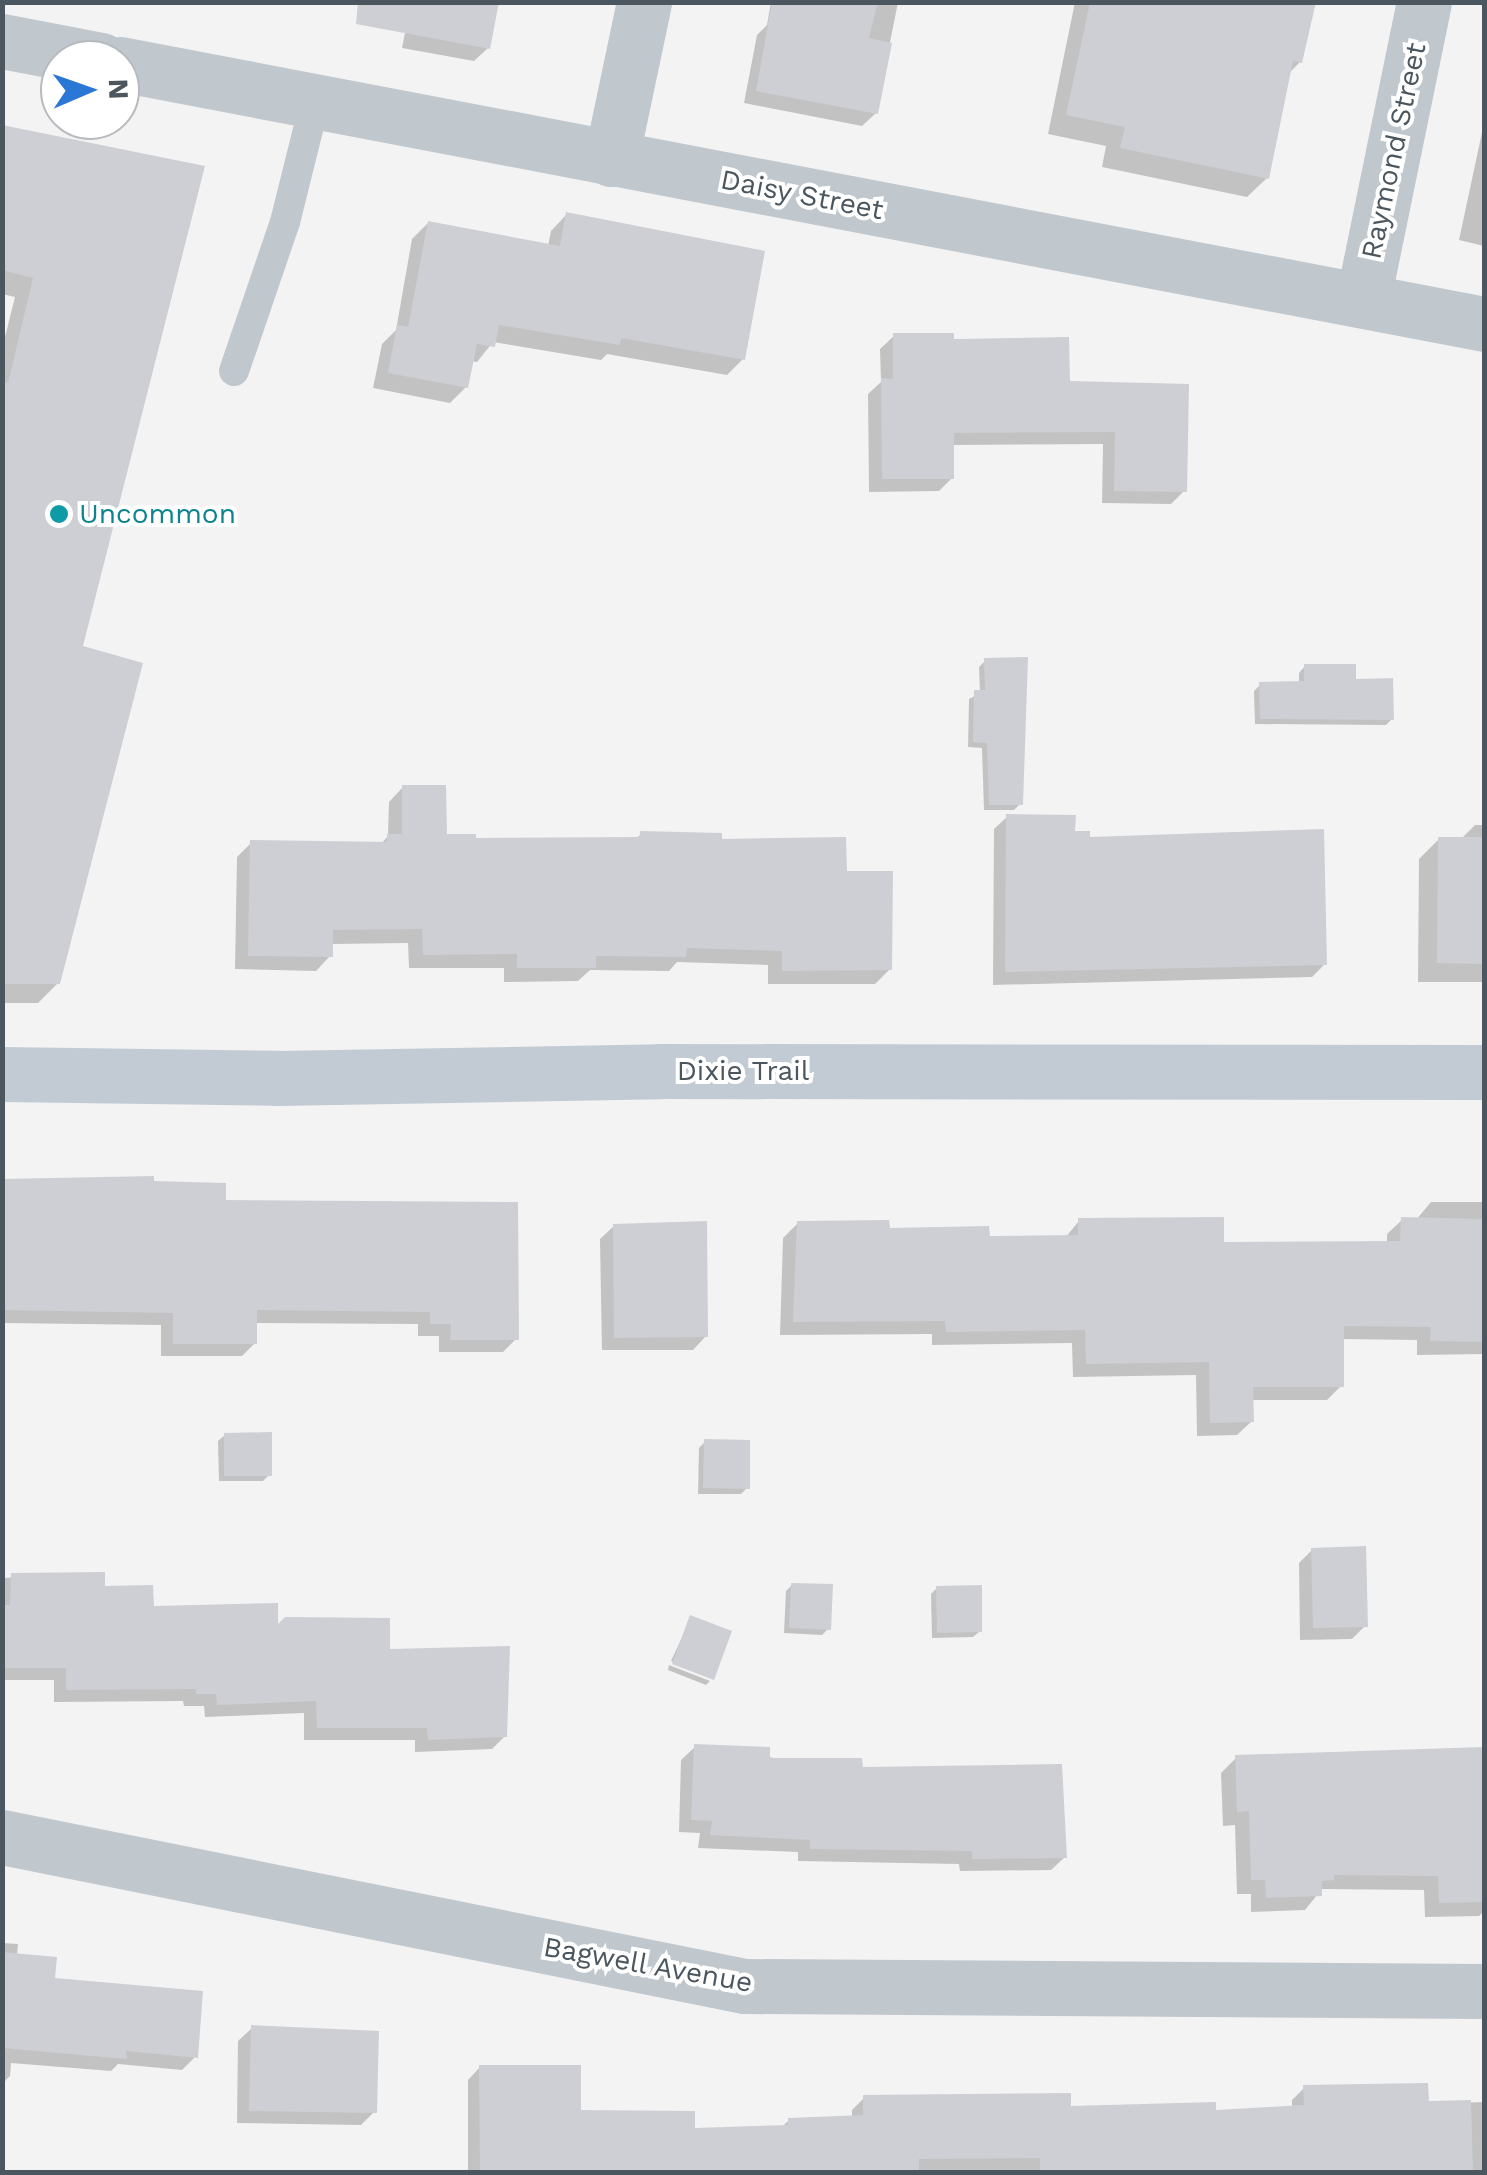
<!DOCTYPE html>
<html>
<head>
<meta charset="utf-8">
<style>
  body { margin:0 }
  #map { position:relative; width:1487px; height:2175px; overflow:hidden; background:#f4f3f3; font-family:"Work Sans",sans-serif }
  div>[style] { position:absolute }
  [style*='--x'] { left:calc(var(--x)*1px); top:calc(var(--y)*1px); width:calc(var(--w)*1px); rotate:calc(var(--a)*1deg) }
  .shadow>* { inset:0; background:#0003 }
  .building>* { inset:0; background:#cdcfd4 }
  .lane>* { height:30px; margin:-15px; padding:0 15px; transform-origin:15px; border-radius:15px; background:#c0c7cd }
  .street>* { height:55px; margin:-27.5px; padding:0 27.5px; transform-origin:27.5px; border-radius:27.5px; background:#c0c7cd }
  .secondary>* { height:55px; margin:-27.5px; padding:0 27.5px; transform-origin:27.5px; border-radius:27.5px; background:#c2cbd4 }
  .dots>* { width:28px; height:28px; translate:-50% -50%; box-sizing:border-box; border:5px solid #fff; border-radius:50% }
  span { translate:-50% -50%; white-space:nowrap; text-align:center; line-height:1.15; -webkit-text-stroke:8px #fff; paint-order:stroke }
  .street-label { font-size:28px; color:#4c565e }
  .culture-label { font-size:28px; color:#0d838f }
  .left { translate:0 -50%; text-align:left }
  .frame { position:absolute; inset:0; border:5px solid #4c565e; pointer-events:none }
  .north { position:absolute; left:40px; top:40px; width:100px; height:100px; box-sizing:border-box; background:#fff; border:2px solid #b7bbbf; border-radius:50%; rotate:88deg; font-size:28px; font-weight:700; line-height:40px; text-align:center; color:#4c565e }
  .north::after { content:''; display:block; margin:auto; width:35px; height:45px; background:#2b77d6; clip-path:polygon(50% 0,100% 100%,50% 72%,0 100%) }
</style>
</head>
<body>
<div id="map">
  <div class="shadow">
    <div style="clip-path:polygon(411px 2px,488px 48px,474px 61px,402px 48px)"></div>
    <div style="clip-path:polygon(771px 2px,898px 2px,876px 113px,862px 126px,744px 103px,757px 35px,767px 25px)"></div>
    <div style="clip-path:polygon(1075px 2px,1309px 2px,1300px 62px,1288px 74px,1267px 178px,1247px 197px,1102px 167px,1106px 146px,1048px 134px)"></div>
    <div style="clip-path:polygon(1484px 123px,1484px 246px,1459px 240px)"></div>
    <div style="clip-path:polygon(2px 127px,202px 168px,80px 648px,58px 983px,38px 1003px,2px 1003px,2px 349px,15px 297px,2px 294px)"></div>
    <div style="clip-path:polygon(566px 215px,743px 359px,727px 375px,607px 354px,601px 360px,493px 342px,477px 362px,471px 361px,466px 387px,450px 403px,373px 388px,382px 344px,396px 330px,412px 239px,428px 223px,548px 246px,551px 231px)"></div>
    <div style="clip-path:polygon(894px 336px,951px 342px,1067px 383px,1184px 491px,1171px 504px,1102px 503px,1103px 444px,952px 445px,952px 478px,939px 491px,869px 492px,868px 394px,881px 382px,880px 349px)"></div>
    <div style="clip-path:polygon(985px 661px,1020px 804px,1014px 810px,984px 810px,982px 748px,968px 747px,969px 699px,980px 693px,979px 667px)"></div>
    <div style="clip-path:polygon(1305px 666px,1354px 682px,1392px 719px,1386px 725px,1255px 724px,1254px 691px,1260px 685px,1299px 683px,1299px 673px)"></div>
    <div style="clip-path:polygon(403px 787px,445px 836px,473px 841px,635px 840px,641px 834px,720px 841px,844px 874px,890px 969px,875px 984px,768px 984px,768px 965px,677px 962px,669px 971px,590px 970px,578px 981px,504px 982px,504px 968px,409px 968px,408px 943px,331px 944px,330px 956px,316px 971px,235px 969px,237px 857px,252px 842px,380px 845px,388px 836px,389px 802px)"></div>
    <div style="clip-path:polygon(1008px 816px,1087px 839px,1325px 964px,1312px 977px,993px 985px,994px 829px)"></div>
    <div style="clip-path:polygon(1475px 825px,1484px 825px,1484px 982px,1418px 982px,1419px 859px,1439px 839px,1461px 839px)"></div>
    <div style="clip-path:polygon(2px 1180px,152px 1184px,224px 1203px,516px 1339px,503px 1352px,439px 1352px,439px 1336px,418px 1336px,418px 1324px,255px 1323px,255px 1343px,242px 1356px,161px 1356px,161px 1325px,2px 1323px)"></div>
    <div style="clip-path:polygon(1431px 1202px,1484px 1202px,1484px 1354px,1417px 1355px,1417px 1340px,1341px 1339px,1341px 1386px,1327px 1400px,1251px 1400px,1252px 1421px,1237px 1435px,1197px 1436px,1196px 1375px,1073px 1377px,1072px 1343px,932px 1345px,932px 1334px,780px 1335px,783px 1238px,798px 1223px,987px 1238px,1065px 1238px,1079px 1221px,1222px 1244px,1387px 1243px,1387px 1234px,1402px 1220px,1416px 1220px)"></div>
    <div style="clip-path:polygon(614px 1226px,706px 1336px,693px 1350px,602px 1350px,600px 1239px)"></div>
    <div style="clip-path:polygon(225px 1435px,269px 1475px,263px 1481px,219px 1481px,218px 1441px)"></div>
    <div style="clip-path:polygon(705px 1442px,747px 1488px,741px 1494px,698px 1494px,699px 1448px)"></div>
    <div style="clip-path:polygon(1312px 1550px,1365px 1626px,1352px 1639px,1300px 1640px,1299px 1563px)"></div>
    <div style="clip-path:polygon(103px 1574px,103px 1588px,151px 1608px,387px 1652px,505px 1736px,492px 1749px,415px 1752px,415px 1740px,304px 1740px,304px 1713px,205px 1717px,204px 1706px,184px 1706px,183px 1701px,54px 1702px,54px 1680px,2px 1680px,2px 1578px)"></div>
    <div style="clip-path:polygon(792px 1585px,828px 1629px,822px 1635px,784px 1633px,786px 1591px)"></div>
    <div style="clip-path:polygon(937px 1588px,980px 1631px,973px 1637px,932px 1638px,931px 1594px)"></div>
    <div style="clip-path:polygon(691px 1618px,712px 1677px,671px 1661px)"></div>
    <div style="clip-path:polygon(669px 1665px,710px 1681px,706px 1685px,668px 1670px)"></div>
    <div style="clip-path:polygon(695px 1747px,860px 1770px,1065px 1857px,1051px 1870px,960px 1871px,959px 1864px,798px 1861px,798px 1852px,698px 1848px,700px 1833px,679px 1832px,681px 1760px)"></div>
    <div style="clip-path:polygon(1484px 1750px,1484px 1911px,1479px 1916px,1425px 1917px,1424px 1890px,1322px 1889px,1305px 1910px,1251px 1912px,1251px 1894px,1237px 1894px,1235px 1825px,1223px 1826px,1221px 1773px,1236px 1758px)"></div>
    <div style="clip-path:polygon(2px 1943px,18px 1944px,17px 1956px,52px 1980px,195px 2057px,182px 2070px,118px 2064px,111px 2071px,11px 2063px,10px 2076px,2px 2084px)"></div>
    <div style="clip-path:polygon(252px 2028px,374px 2112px,361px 2125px,237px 2123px,238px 2041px)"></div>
    <div style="clip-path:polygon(480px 2067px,578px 2113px,692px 2131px,781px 2128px,789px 2120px,852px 2118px,852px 2110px,864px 2098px,1214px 2113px,1292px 2109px,1292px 2100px,1305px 2087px,1427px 2104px,1484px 2102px,1484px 2172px,468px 2172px,468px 2080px)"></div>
  </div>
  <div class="building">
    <div style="clip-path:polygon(358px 2px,499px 2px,490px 49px,356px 24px)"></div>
    <div style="clip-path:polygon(772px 2px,878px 2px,869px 38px,892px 43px,878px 114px,756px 91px)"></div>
    <div style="clip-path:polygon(1090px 2px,1316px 2px,1302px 63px,1293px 61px,1269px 179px,1120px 148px,1125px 127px,1066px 115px)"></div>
    <div style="clip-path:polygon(2px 125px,205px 166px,83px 646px,143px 663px,60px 984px,2px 984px,2px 381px,8px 383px,33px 278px,2px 270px)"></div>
    <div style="clip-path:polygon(566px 212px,765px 251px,745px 360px,621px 338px,620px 345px,499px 325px,495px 347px,477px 344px,468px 388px,388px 373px,397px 325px,408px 327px,428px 221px,560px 246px)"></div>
    <div style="clip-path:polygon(893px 333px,954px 333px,954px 339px,1069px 337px,1070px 381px,1189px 384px,1187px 492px,1114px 491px,1115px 432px,954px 433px,954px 479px,882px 479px,881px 378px,893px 379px)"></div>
    <div style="clip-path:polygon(1028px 657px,1023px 805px,989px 805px,987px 743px,973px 742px,974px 690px,985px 690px,984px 658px)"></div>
    <div style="clip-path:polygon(1304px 664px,1356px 664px,1356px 679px,1393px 678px,1394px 720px,1260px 719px,1259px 682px,1304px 681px)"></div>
    <div style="clip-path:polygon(402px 785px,446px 785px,447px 834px,476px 834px,476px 838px,640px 837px,640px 831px,722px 833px,722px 839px,846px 837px,847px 871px,893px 871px,892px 970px,782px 971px,782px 951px,687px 948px,686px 957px,596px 956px,596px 968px,517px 968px,517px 954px,423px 955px,422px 929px,333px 930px,333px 957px,248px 956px,250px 840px,387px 842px,387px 834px,402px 834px)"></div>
    <div style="clip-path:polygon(1006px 814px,1076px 815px,1075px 831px,1090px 831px,1090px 837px,1324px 829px,1327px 965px,1005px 972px)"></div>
    <div style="clip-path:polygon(1438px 837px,1484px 837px,1484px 964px,1437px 963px)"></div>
    <div style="clip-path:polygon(154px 1176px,154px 1181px,226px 1183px,226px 1200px,518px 1202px,519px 1340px,450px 1340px,451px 1324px,430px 1324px,430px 1312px,257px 1310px,257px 1344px,173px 1344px,173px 1313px,2px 1310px,2px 1179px)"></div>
    <div style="clip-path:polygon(1224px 1217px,1224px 1242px,1400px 1241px,1401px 1217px,1484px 1219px,1484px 1342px,1430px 1341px,1431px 1327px,1344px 1326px,1344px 1387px,1253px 1387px,1254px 1422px,1210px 1423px,1209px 1362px,1086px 1364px,1085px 1330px,946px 1332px,945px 1321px,793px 1322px,797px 1221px,889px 1220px,890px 1228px,989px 1226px,990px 1236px,1078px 1235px,1078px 1218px)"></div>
    <div style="clip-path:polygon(707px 1221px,708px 1337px,614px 1338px,613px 1224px)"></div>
    <div style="clip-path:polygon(272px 1432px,272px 1476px,224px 1476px,224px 1433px)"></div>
    <div style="clip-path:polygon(704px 1439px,750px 1440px,750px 1489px,703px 1488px)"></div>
    <div style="clip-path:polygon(1366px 1546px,1368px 1627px,1313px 1628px,1311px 1548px)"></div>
    <div style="clip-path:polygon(105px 1572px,105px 1586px,153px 1585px,154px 1606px,278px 1603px,278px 1624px,285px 1617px,390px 1618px,390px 1649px,510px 1646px,507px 1737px,428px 1740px,427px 1728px,317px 1728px,316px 1701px,217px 1705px,216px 1694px,196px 1694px,196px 1689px,66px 1690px,66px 1668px,2px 1668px,2px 1605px,10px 1605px,11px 1573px)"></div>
    <div style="clip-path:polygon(791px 1583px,833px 1584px,831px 1630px,789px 1628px)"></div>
    <div style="clip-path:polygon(982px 1585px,982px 1632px,937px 1633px,936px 1586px)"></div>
    <div style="clip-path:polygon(690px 1615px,732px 1631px,714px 1680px,672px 1664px)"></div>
    <div style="clip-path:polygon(694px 1744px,770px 1747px,770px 1758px,862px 1758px,863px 1767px,1062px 1764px,1067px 1858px,972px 1859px,972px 1851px,810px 1849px,810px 1840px,710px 1835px,712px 1821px,691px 1820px)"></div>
    <div style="clip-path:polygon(1484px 1747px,1484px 1902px,1439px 1903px,1438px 1876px,1334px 1875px,1334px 1880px,1322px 1881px,1322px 1896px,1266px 1898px,1265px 1880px,1251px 1880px,1249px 1811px,1237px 1812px,1235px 1755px)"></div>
    <div style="clip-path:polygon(2px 1952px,57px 1957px,55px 1978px,203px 1991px,198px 2058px,126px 2051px,127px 2059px,2px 2048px)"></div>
    <div style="clip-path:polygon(251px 2025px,379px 2031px,377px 2113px,249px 2111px)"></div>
    <div style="clip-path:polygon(479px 2065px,581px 2065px,581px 2110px,695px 2111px,695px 2128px,788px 2125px,788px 2118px,863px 2115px,863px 2095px,1071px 2093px,1071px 2106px,1216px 2102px,1216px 2110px,1304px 2105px,1303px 2085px,1428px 2083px,1429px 2101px,1471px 2100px,1473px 2172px,1040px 2172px,1040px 2158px,919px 2159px,919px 2172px,480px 2172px)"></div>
  </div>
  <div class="lane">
    <div style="--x:234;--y:371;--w:157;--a:-71.1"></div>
    <div style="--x:285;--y:222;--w:124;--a:-76"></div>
  </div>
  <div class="street">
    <div style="--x:2;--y:41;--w:101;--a:10.9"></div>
    <div style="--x:120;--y:64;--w:1389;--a:10.79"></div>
    <div style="--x:611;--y:159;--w:160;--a:-78.1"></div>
    <div style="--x:1363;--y:299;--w:303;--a:-78.4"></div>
    <div style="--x:2;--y:1837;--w:757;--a:11.35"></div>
    <div style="--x:744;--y:1986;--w:740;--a:0.39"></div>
  </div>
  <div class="secondary">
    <div style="--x:2;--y:1074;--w:275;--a:0.8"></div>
    <div style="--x:277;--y:1078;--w:383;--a:-1"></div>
    <div style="--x:660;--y:1071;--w:824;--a:0.07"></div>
  </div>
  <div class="dots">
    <div style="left:59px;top:514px;background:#0f9aa8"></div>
  </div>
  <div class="street-label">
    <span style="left:1394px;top:151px;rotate:-78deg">Raymond Street</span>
    <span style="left:802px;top:195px;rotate:11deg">Daisy Street</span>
    <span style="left:743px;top:1071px">Dixie Trail</span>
    <span style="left:648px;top:1965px;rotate:10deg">Bagwell Avenue</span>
  </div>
  <div class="culture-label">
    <span class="left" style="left:79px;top:514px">Uncommon</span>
  </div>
  <div class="frame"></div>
  <div class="north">N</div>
</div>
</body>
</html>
